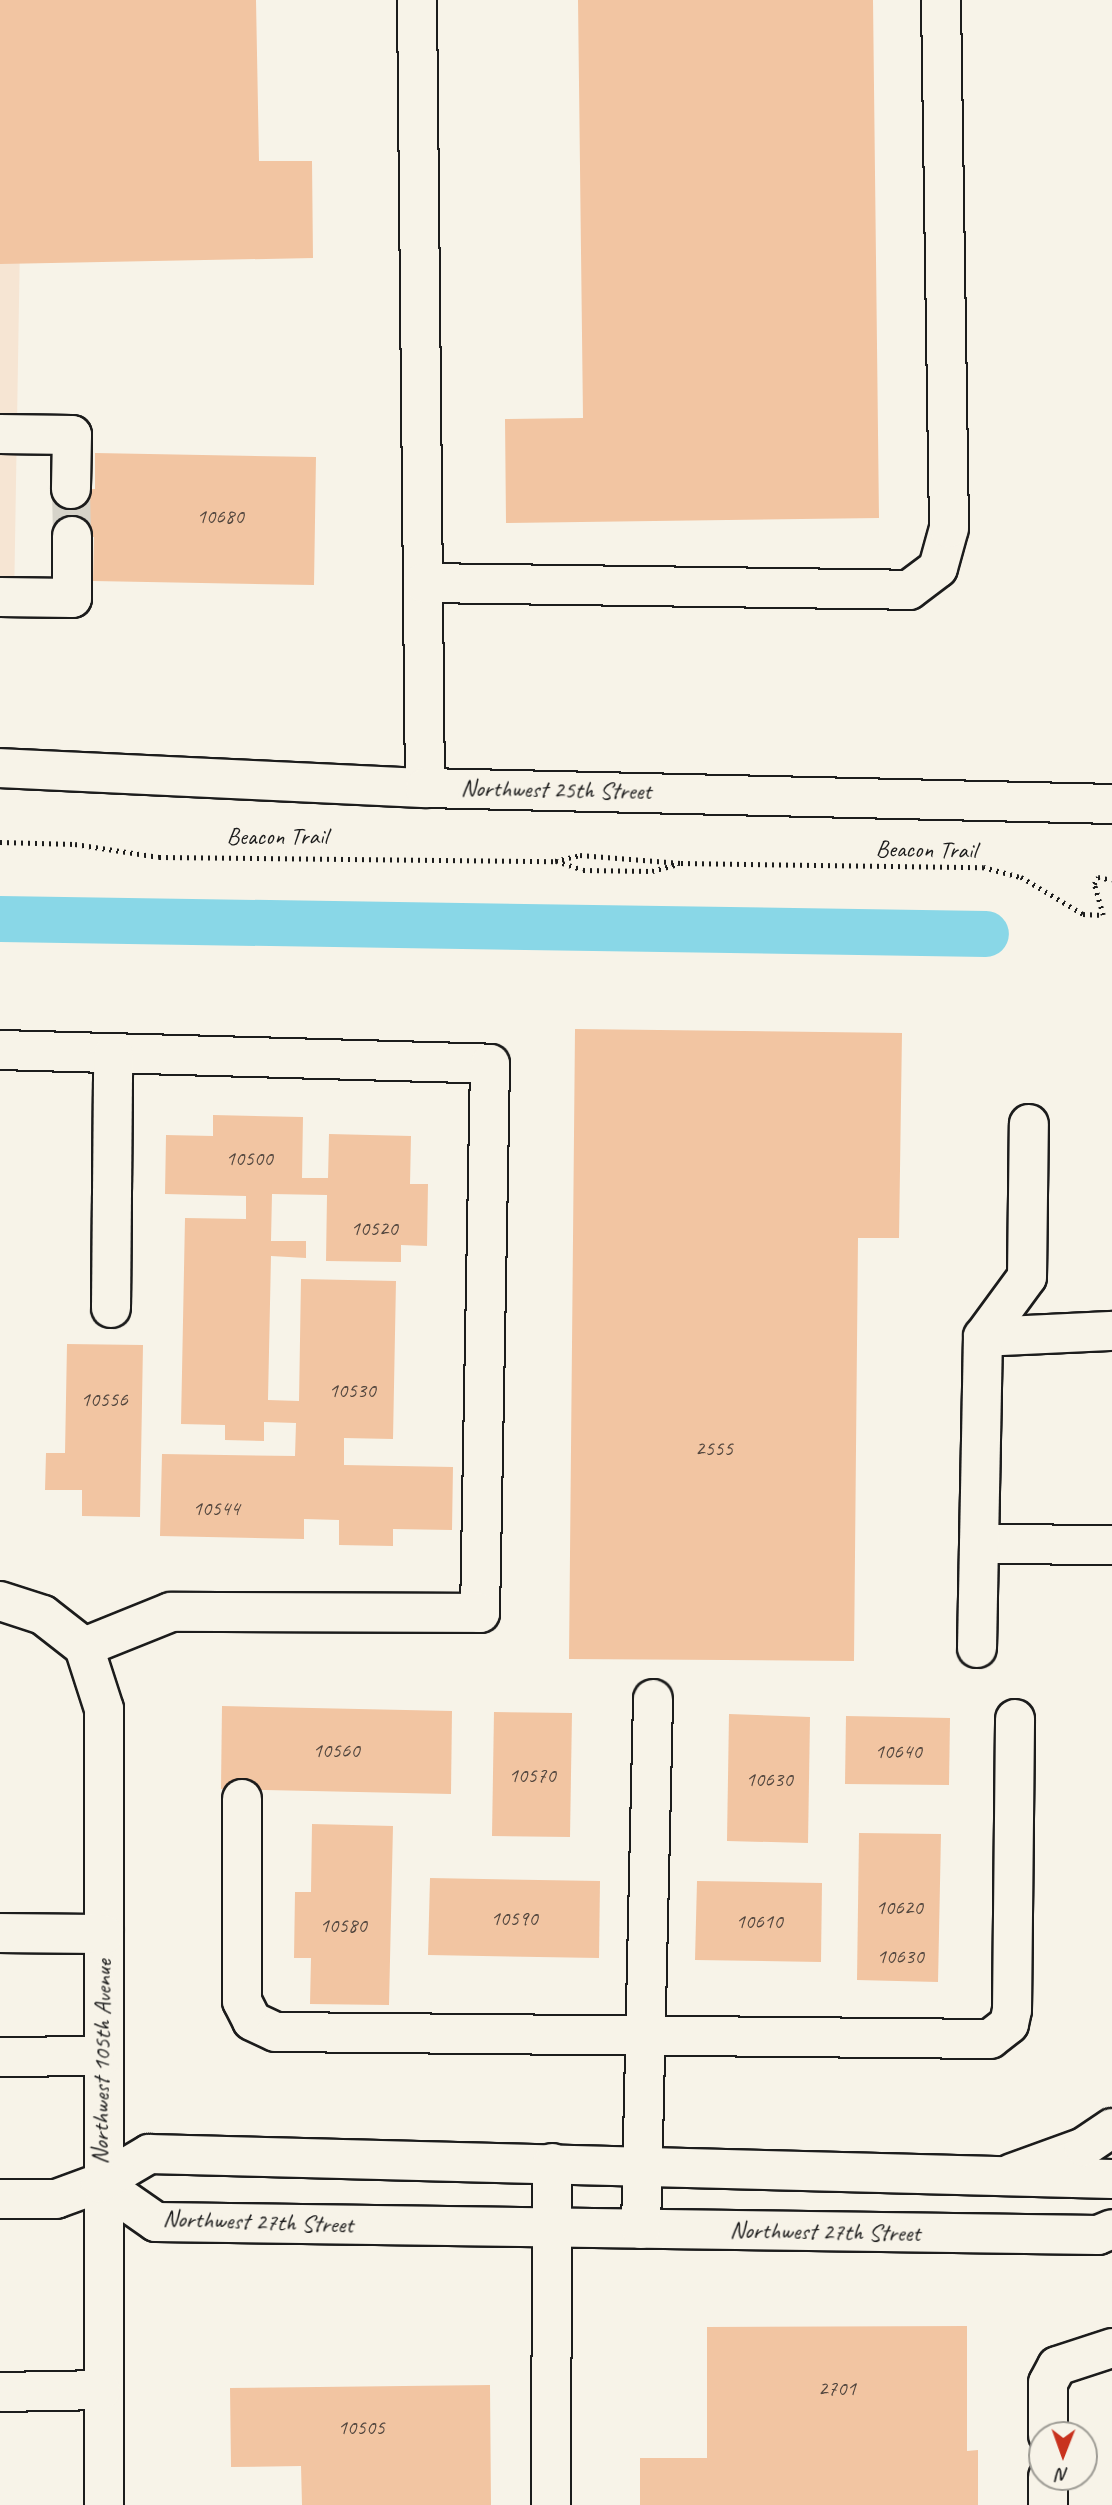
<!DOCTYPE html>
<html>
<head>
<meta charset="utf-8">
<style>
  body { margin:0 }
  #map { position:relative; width:1112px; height:2505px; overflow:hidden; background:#f7f3e8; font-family:Caveat,sans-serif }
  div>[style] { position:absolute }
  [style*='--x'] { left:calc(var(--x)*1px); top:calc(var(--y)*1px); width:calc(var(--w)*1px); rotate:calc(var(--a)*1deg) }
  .built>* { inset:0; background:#f6e5d3 }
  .canal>* { height:46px; margin:-23px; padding:0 23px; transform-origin:23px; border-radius:23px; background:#89d7e7 }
  .building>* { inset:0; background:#f2c5a2 }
  .minor-tunnel>* { height:38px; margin-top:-19px; transform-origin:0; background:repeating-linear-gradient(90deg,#d6d3c9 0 38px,transparent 0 57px) }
  .path>* { height:4.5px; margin-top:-2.25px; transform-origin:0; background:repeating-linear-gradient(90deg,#1c1c1c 0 2px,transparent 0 7px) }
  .roads { filter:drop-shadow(2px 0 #1c1c1c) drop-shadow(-2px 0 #1c1c1c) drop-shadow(0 2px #1c1c1c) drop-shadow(0 -2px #1c1c1c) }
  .minor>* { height:38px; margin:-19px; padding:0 19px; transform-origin:19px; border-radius:19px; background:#f7f3e8 }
  .major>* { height:38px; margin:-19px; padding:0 19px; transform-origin:19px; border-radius:19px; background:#f7f3e8 }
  span { translate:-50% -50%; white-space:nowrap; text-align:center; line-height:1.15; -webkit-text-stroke:7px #f7f3e8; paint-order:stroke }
  .number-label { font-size:21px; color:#52463e }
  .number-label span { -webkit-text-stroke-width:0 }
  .street-label { font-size:24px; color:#1c1c1c }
  .north { position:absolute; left:1028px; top:2421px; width:70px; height:70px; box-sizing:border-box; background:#f7f3e8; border:2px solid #9f9d96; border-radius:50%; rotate:181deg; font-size:19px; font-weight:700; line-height:28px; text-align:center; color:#1c1c1c }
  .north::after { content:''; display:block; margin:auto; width:24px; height:32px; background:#c8321e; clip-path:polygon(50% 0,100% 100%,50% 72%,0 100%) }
</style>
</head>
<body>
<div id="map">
  <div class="built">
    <div style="clip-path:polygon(0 0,24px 0,14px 604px,0 604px)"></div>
  </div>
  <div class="canal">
    <div style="--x:0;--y:919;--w:986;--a:0.87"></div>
  </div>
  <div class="building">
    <div style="clip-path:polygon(0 0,256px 0,259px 161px,312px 161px,313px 258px,0 264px)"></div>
    <div style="clip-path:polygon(578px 0,873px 0,879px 518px,506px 523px,505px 419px,583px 418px)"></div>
    <div style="clip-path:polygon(95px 453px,316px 457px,314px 585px,93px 581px,94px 537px,58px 536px,58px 489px,95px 489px)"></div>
    <div style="clip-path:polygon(575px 1029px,902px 1033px,899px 1238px,858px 1238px,854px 1661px,569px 1659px)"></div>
    <div style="clip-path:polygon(213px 1115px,303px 1117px,302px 1178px,328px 1178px,329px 1134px,411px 1136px,410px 1184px,428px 1184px,427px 1246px,401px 1245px,401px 1262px,326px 1261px,327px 1195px,272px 1194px,271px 1241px,306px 1241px,306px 1258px,271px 1256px,268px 1400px,299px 1401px,301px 1279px,396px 1281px,393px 1439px,344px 1438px,344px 1465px,453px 1467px,452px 1530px,393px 1529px,393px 1546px,339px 1545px,339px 1520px,304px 1519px,304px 1539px,160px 1536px,162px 1454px,295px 1456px,296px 1423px,264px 1422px,264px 1441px,225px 1440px,225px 1425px,181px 1424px,185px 1218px,246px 1219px,246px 1196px,165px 1194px,166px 1135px,213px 1136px)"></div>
    <div style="clip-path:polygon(67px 1344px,143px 1345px,140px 1517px,82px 1516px,82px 1490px,45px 1490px,46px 1453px,65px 1453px)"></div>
    <div style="clip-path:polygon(222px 1706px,452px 1711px,451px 1794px,221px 1789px)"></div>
    <div style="clip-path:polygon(494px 1712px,572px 1713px,570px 1837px,492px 1836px)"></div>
    <div style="clip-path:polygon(729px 1714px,810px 1717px,808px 1843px,727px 1841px)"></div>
    <div style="clip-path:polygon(846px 1716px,950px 1718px,949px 1785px,845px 1784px)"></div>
    <div style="clip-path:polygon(312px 1824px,393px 1826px,389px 2005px,310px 2004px,311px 1958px,294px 1958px,295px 1892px,311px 1892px)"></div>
    <div style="clip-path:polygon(859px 1833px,941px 1834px,938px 1982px,857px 1980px)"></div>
    <div style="clip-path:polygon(430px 1878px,600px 1881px,599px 1958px,428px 1955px)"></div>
    <div style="clip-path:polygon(697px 1881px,822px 1883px,821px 1962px,695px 1960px)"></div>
    <div style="clip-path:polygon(967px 2326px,967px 2451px,978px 2450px,978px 2505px,640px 2505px,640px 2458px,707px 2458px,707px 2327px)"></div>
    <div style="clip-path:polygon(490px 2385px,491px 2505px,302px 2505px,301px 2466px,231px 2467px,230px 2388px)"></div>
  </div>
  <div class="minor-tunnel">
    <div style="--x:71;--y:489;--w:47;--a:88.8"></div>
  </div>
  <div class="path">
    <div style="--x:0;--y:842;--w:75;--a:1.5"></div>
    <div style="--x:75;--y:844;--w:85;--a:8.8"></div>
    <div style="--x:159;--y:857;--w:396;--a:0.6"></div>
    <div style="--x:555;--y:861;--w:26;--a:-13"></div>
    <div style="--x:580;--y:855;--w:101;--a:4.5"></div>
    <div style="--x:681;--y:863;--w:302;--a:0.8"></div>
    <div style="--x:983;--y:867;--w:39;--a:15"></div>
    <div style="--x:1021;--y:877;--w:72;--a:30.8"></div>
    <div style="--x:1083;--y:914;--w:20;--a:3"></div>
    <div style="--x:1103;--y:915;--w:32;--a:-106"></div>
    <div style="--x:1094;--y:884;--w:8;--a:-60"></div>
    <div style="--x:1098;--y:877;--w:14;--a:12"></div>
    <div style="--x:556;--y:861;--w:28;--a:18"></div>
    <div style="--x:583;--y:870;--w:69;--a:0.8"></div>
    <div style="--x:652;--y:871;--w:27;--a:-15"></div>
  </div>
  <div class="roads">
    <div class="minor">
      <div style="--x:417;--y:0;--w:788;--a:89.42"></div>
      <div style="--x:0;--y:434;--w:72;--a:0.8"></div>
      <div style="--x:72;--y:435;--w:54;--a:91.1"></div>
      <div style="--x:423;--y:583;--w:486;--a:0.8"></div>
      <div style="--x:909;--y:590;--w:36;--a:-37"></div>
      <div style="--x:938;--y:568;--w:41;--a:-74.6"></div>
      <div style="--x:949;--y:528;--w:528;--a:-90.87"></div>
      <div style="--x:0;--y:597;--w:72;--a:0.8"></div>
      <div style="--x:72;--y:598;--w:62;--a:-90"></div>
      <div style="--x:0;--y:1050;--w:490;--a:1.6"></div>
      <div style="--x:490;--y:1064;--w:549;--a:91.04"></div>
      <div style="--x:480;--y:1613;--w:309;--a:-179.8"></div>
      <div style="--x:171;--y:1612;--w:94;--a:158.1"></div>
      <div style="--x:111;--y:1308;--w:254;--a:-89.5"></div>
      <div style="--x:983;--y:1337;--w:129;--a:-2.7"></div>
      <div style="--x:979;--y:1544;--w:133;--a:0.4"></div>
      <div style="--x:0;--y:1601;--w:45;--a:18"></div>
      <div style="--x:43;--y:1615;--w:52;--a:38"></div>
      <div style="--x:84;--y:1647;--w:65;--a:72.1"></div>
      <div style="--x:104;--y:1709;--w:796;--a:90"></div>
      <div style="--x:977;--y:1648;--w:311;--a:-88.9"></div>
      <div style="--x:983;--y:1337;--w:74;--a:-53.7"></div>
      <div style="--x:1027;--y:1277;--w:153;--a:-89.3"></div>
      <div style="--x:242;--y:1799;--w:202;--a:90"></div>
      <div style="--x:242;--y:2001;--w:22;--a:63"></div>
      <div style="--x:252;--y:2021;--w:26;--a:25"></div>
      <div style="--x:276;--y:2032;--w:714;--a:0.56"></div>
      <div style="--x:990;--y:2039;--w:24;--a:-38"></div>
      <div style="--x:1009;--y:2024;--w:14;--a:-78"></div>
      <div style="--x:1012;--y:2010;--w:291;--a:-89.4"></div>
      <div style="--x:0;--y:1933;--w:104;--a:0.6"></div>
      <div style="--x:0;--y:2057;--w:102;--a:-0.6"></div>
      <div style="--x:100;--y:2183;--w:68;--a:34.9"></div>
      <div style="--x:156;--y:2222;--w:942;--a:0.79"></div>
      <div style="--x:1098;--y:2235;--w:15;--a:-23"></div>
      <div style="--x:0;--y:2199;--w:56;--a:0"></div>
      <div style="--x:56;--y:2199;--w:47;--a:-20"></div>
      <div style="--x:100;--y:2183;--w:57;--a:-30.6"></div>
      <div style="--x:149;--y:2154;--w:963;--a:1.49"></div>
      <div style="--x:641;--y:2229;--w:530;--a:-88.7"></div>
      <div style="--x:0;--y:2392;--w:101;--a:-1.1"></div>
      <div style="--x:1048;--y:2435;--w:52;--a:-90"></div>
      <div style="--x:1048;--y:2383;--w:19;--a:-62"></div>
      <div style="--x:1057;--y:2366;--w:58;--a:-18.1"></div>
      <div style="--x:1048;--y:2477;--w:28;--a:90"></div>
      <div style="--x:551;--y:2505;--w:342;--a:-89.8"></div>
    </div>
    <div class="major">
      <div style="--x:0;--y:768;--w:425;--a:2.7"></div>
      <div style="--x:425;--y:788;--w:687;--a:1.33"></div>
      <div style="--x:1012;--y:2173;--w:77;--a:-19.9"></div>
      <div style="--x:1084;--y:2147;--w:34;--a:-34"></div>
    </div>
  </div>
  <div class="number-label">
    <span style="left:220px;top:516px">10680</span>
    <span style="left:249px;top:1158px">10500</span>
    <span style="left:374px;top:1228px">10520</span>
    <span style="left:352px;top:1390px">10530</span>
    <span style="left:104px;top:1399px">10556</span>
    <span style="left:714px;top:1448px">2555</span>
    <span style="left:216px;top:1508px">10544</span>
    <span style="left:336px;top:1750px">10560</span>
    <span style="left:898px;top:1751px">10640</span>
    <span style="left:532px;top:1775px">10570</span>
    <span style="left:769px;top:1779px">10630</span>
    <span style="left:899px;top:1907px">10620</span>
    <span style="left:514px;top:1918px">10590</span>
    <span style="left:759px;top:1921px">10610</span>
    <span style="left:343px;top:1925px">10580</span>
    <span style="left:900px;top:1956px">10630</span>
    <span style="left:837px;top:2388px">2701</span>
    <span style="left:361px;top:2427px">10505</span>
  </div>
  <div class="street-label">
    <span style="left:556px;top:790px;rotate:1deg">Northwest 25th Street</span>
    <span style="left:277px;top:837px">Beacon Trail</span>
    <span style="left:926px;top:850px;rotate:1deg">Beacon Trail</span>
    <span style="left:102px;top:2062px;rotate:-89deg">Northwest 105th Avenue</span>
    <span style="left:258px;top:2222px;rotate:2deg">Northwest 27th Street</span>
    <span style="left:825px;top:2232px;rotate:1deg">Northwest 27th Street</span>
  </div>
  <div class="north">N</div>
</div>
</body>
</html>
